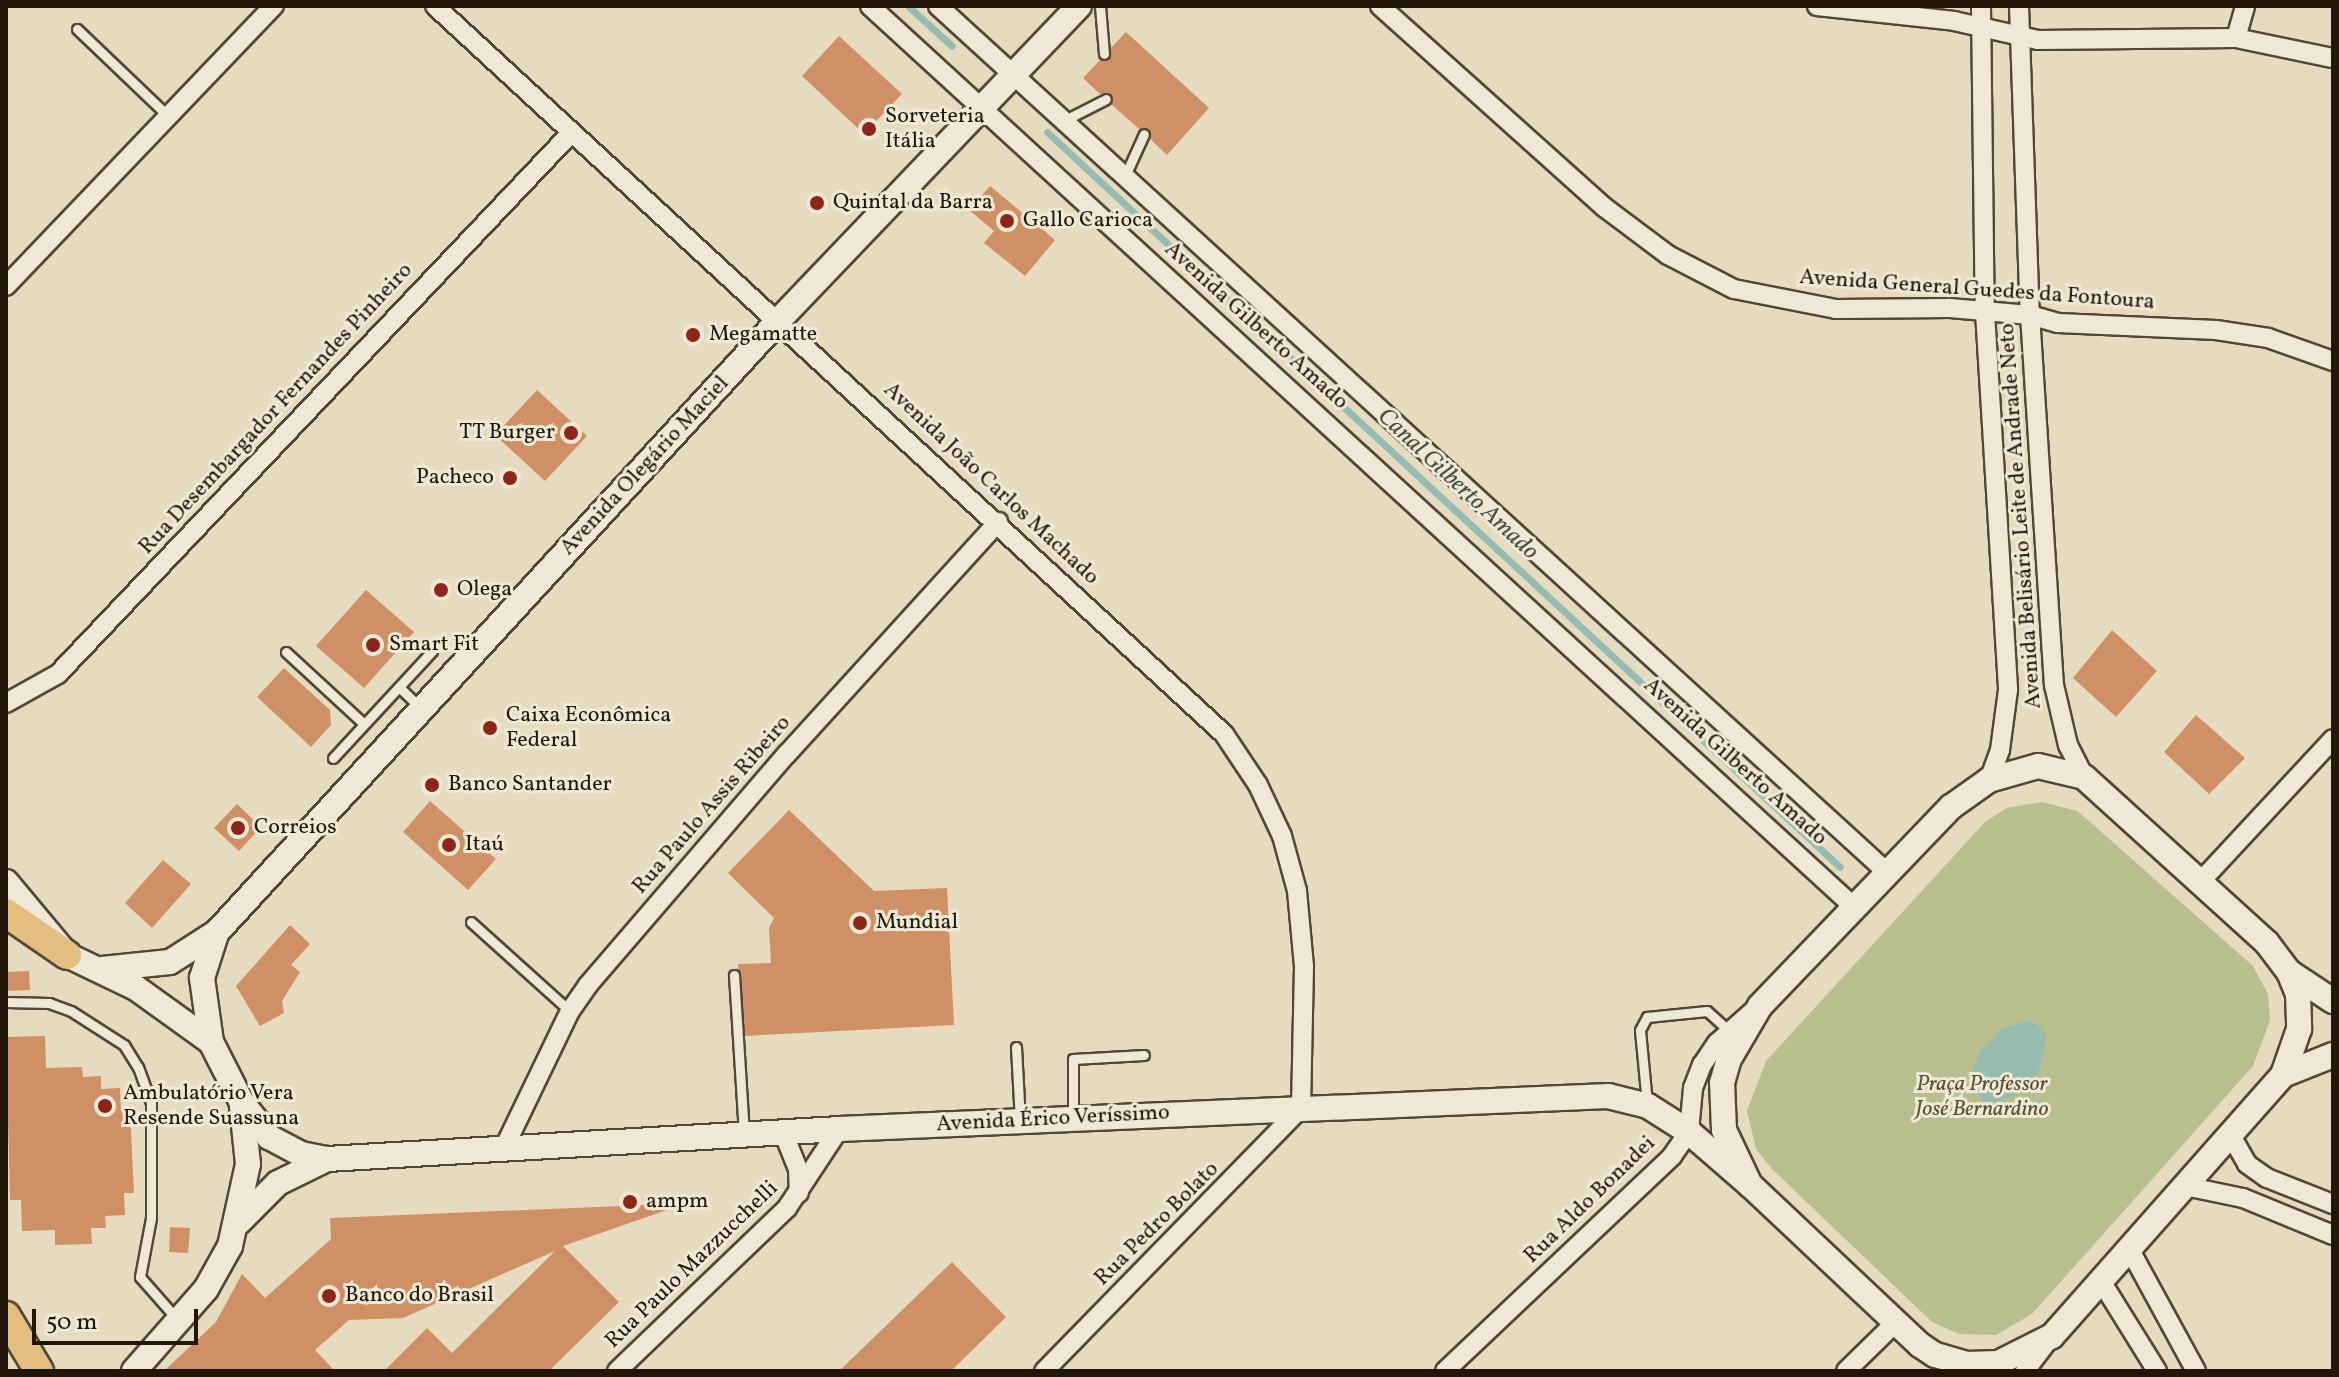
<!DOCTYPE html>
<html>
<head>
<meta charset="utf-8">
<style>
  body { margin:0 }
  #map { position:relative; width:2339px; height:1377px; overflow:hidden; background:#e6dbbe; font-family:Vollkorn,serif }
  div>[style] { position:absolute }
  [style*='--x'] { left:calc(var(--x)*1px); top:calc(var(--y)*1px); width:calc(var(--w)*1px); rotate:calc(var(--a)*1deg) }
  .green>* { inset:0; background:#b8bf8f }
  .water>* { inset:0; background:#96bbb1 }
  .stream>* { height:7px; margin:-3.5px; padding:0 3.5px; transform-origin:3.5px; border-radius:3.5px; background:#96bbb1 }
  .building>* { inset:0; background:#d09065 }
  .roads { filter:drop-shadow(2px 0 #524736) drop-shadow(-2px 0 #524736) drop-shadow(0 2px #524736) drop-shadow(0 -2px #524736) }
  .service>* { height:9px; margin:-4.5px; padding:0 4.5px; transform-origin:4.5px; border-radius:4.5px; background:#efe8d5 }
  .minor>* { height:18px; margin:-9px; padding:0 9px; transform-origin:9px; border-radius:9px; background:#efe8d5 }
  .secondary>* { height:24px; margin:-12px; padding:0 12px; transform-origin:12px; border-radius:12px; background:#efe8d5 }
  .trunk>* { height:28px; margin:-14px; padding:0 14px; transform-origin:14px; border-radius:14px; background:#e3be7f }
  .dots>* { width:22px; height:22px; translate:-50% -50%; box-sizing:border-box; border:4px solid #efe8d5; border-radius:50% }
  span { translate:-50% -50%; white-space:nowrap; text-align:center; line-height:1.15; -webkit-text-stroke:6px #efe8d5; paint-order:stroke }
  .poi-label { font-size:22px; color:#211608 }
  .left { translate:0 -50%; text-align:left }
  .right { translate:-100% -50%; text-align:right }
  .street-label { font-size:22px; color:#211608 }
  .park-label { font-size:22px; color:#565137; font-style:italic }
  .water-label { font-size:24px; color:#4a5043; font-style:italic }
  .frame { position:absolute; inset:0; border:8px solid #211608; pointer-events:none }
  .scale { position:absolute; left:32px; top:1309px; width:166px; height:36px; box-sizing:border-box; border:4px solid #211608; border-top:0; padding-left:10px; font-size:24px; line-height:28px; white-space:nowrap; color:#211608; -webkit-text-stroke:6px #efe8d5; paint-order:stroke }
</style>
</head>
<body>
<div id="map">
  <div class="green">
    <div style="clip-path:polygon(2042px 802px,2077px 811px,2089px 821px,2253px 966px,2268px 994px,2270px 1020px,2253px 1066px,2032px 1314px,1996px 1335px,1959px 1334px,1932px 1322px,1772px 1169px,1756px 1149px,1747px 1111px,1766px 1061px,1985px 822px,2007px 808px)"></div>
  </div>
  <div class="water">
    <div style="clip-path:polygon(2026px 1021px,2036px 1023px,2047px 1037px,2038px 1073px,2016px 1094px,1992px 1103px,1983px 1101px,1969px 1080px,1980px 1052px,2002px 1030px)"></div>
  </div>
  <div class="stream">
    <div style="--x:908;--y:6;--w:59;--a:42.3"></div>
    <div style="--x:1047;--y:132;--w:1081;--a:42.83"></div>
  </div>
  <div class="building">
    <div style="clip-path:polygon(1126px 32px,1209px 108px,1167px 155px,1150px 139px,1150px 129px,1139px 129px,1111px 104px,1111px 93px,1100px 94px,1083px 78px,1100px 60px,1109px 60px,1111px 48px)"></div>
    <div style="clip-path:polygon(839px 36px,902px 94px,864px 134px,802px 76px)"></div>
    <div style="clip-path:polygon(990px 186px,1055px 240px,1025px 276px,984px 243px,994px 231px,969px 210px)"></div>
    <div style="clip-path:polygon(537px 390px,587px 436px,545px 481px,495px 435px)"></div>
    <div style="clip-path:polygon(366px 590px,414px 632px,364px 688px,316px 646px)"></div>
    <div style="clip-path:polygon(2112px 630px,2157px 671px,2116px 717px,2073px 678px)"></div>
    <div style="clip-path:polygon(284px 668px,330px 710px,331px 725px,311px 747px,257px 697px)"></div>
    <div style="clip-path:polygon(2196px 715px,2245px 758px,2209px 794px,2164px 752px)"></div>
    <div style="clip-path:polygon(430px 801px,496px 859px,468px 890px,403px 832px)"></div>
    <div style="clip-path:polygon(237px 804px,261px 827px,239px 851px,214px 828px)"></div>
    <div style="clip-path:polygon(789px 810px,874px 891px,947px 888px,954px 1025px,745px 1036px,738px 964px,771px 963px,769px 928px,774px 918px,728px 873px)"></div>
    <div style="clip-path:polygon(163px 860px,191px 884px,152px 928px,125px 903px)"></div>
    <div style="clip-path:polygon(290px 925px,310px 944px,291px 965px,300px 972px,282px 1001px,284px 1013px,260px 1026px,236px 986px)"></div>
    <div style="clip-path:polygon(29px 971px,30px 990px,6px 991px,6px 972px)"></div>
    <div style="clip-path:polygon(45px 1036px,46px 1068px,82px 1067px,83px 1077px,101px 1076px,101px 1089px,120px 1088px,121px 1111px,130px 1111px,134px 1193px,124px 1193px,125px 1215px,105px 1216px,106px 1228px,91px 1228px,92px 1244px,55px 1245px,55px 1230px,22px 1231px,21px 1200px,10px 1200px,6px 1037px)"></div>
    <div style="clip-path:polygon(669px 1204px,670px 1209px,563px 1246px,619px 1302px,549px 1371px,384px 1371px,427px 1328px,452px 1353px,555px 1251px,403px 1318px,349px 1320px,315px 1350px,335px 1371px,164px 1371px,216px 1322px,242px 1274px,265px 1298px,331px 1239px,330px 1218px)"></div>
    <div style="clip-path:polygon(170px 1227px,190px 1228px,188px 1253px,169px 1252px)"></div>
    <div style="clip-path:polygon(952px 1262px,1006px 1317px,951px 1371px,839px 1371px)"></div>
  </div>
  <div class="roads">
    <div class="service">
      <div style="--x:1100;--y:6;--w:48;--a:85.2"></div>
      <div style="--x:77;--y:29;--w:127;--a:43.7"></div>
      <div style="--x:1063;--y:121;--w:48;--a:-27.1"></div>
      <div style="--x:1124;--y:178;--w:48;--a:-65.6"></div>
      <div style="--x:286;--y:652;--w:106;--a:42.7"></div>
      <div style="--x:399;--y:687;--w:32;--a:44"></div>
      <div style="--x:333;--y:758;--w:146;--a:-47.2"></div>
      <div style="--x:471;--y:922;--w:133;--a:42"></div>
      <div style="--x:734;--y:975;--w:159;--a:86.4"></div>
      <div style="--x:6;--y:1002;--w:43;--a:1.3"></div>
      <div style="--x:49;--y:1003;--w:23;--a:20"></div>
      <div style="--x:71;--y:1011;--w:63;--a:32.7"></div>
      <div style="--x:124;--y:1045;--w:26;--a:58"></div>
      <div style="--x:138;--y:1067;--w:38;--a:70"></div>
      <div style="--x:151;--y:1103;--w:115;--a:90"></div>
      <div style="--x:151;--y:1218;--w:60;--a:100.6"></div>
      <div style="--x:140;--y:1277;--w:55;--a:48.7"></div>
      <div style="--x:1016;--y:1047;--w:73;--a:86.9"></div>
      <div style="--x:1647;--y:1103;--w:73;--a:-95.5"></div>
      <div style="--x:1640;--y:1030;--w:15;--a:-62"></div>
      <div style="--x:1647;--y:1017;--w:60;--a:-5.7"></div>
      <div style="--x:1707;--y:1011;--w:30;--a:42"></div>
      <div style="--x:1073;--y:1118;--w:59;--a:-90"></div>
      <div style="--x:1073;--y:1059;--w:71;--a:-3.2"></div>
    </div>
    <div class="minor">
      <div style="--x:435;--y:6;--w:1074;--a:42.7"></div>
      <div style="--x:1224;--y:734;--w:61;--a:56.3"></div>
      <div style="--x:1258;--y:785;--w:56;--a:64.8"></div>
      <div style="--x:1282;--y:836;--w:57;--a:74.7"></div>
      <div style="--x:1297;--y:891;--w:75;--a:84.7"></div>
      <div style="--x:1304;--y:966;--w:142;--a:91.2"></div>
      <div style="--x:1301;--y:1108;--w:368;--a:134.3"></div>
      <div style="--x:870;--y:6;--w:1337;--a:42.48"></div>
      <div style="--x:938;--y:6;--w:1288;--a:42.39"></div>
      <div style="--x:1380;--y:6;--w:301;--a:41.9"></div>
      <div style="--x:1604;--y:207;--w:80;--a:36.9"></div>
      <div style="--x:1668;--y:255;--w:74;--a:27.3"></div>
      <div style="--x:1734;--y:289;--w:104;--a:11.1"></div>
      <div style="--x:1836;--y:309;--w:114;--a:-0.5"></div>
      <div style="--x:1950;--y:308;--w:80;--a:5"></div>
      <div style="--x:2030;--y:315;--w:29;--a:16"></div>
      <div style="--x:2058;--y:323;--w:158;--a:2.5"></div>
      <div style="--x:2216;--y:330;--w:53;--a:8.7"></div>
      <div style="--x:2268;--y:338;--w:69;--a:19.5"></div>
      <div style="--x:1817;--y:6;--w:138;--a:6.2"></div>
      <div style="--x:1954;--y:21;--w:86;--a:12.7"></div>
      <div style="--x:2038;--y:40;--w:198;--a:-0.6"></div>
      <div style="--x:2236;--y:38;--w:99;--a:11.7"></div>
      <div style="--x:1981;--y:6;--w:306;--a:89.3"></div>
      <div style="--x:1985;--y:312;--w:379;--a:86.5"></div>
      <div style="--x:2008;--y:690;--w:61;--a:97.6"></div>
      <div style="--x:2000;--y:750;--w:32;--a:110"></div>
      <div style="--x:2019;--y:6;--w:309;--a:88"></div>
      <div style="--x:2030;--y:315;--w:371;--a:86.3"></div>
      <div style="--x:2054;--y:685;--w:62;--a:76.9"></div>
      <div style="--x:2068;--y:745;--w:36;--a:63"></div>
      <div style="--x:2236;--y:38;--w:33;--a:-74"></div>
      <div style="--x:6;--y:286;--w:388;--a:-46.3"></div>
      <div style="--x:6;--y:703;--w:60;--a:-29.1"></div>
      <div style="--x:58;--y:674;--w:744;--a:-46.52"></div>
      <div style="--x:2202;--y:880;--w:192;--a:-47.1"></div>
      <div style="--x:783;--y:1132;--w:40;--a:68"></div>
      <div style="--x:798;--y:1169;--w:24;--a:88"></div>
      <div style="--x:2230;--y:1134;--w:34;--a:60"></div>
      <div style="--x:2247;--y:1164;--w:24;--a:35"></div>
      <div style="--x:2267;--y:1178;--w:71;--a:21.5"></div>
      <div style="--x:504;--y:1148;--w:152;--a:-64.3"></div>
      <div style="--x:570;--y:1011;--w:32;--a:-55"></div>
      <div style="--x:588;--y:985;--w:305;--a:-49.3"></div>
      <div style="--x:787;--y:754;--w:314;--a:-47.7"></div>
      <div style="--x:2185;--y:1186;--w:59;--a:11.7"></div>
      <div style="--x:2243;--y:1198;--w:97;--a:22.3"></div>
      <div style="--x:2130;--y:1250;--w:138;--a:61.4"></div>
      <div style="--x:2101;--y:1281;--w:106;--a:58.1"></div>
      <div style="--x:617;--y:1371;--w:236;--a:-43.8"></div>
      <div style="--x:787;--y:1208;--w:95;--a:-56.6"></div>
      <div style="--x:1445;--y:1371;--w:313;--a:-43.4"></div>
      <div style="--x:1672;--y:1156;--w:29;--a:-55"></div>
      <div style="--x:1689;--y:1132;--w:44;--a:-84.8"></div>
      <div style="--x:1693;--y:1088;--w:25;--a:-69"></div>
      <div style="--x:1702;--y:1065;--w:27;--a:-56"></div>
      <div style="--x:1717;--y:1043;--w:47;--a:-41.5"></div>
      <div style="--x:1846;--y:1371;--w:69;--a:-44.4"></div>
      <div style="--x:2025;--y:1371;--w:41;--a:-52.9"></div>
    </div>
    <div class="secondary">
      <div style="--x:2038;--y:766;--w:47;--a:13.4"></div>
      <div style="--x:2084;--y:777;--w:247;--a:42.2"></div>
      <div style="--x:2267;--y:943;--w:36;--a:53"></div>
      <div style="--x:2289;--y:972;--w:24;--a:68"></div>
      <div style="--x:2298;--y:994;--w:35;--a:88"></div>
      <div style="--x:2299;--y:1029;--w:49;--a:109.2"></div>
      <div style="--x:2283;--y:1075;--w:349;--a:131.5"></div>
      <div style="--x:2052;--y:1336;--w:60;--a:153.4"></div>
      <div style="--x:1998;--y:1363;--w:31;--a:178"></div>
      <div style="--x:1967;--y:1364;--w:33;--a:-164"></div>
      <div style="--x:1935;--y:1355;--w:18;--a:-146"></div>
      <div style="--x:1920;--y:1345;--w:233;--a:-136.7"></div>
      <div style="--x:1750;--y:1185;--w:61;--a:-115.3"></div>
      <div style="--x:1724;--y:1130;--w:47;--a:-92.4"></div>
      <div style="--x:1722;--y:1083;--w:25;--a:-74"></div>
      <div style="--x:1729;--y:1059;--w:61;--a:-59.7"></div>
      <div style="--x:1760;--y:1006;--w:276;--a:-46.2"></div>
      <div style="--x:1951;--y:807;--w:47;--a:-35.4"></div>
      <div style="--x:1989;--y:780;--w:51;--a:-15.9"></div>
      <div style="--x:6;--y:882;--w:95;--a:50.1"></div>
      <div style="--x:67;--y:955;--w:76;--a:25.6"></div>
      <div style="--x:136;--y:988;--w:92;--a:35.8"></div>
      <div style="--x:211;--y:1042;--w:66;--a:63"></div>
      <div style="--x:241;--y:1101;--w:46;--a:52.1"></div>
      <div style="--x:269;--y:1137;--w:36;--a:28"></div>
      <div style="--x:301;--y:1154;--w:26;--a:11"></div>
      <div style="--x:327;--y:1159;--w:513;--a:-3.35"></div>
      <div style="--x:839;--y:1129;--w:770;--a:-2.46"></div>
      <div style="--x:1608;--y:1096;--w:41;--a:14"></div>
      <div style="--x:1648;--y:1106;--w:49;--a:32.4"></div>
      <div style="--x:1689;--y:1132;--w:81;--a:41"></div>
      <div style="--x:102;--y:969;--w:68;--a:-5.9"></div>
      <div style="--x:170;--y:962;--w:56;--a:-32.6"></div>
      <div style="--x:217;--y:932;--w:831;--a:-47.44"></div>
      <div style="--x:779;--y:320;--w:434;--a:-46.3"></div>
      <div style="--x:2289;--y:972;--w:53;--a:33.4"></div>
      <div style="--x:211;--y:1042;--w:65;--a:-98"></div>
      <div style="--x:202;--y:978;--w:46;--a:-72.3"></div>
      <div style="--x:2283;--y:1075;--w:54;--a:-21.8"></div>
      <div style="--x:239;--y:1222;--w:55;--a:-45"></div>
      <div style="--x:278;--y:1183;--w:55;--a:-26.1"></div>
      <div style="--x:134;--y:1371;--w:109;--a:-48.7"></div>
      <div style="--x:206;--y:1289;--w:49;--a:-60.8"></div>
      <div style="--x:230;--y:1246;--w:84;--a:-77.6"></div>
      <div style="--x:248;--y:1164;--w:57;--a:-96"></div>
    </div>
    <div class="trunk">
      <div style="--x:6;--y:913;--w:74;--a:34.5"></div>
      <div style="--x:6;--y:1316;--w:64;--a:59"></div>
    </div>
  </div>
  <div class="dots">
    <div style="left:869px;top:129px;background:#8f2418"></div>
    <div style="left:817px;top:203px;background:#8f2418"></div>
    <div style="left:1007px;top:221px;background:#8f2418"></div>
    <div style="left:693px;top:335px;background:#8f2418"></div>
    <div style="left:571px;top:433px;background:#8f2418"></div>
    <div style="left:510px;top:478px;background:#8f2418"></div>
    <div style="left:441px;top:590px;background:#8f2418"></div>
    <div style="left:373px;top:645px;background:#8f2418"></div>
    <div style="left:490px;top:728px;background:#8f2418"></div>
    <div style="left:432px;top:785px;background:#8f2418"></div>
    <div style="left:238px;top:828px;background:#8f2418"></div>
    <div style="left:449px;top:845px;background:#8f2418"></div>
    <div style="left:860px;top:923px;background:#8f2418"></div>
    <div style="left:105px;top:1106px;background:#8f2418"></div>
    <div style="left:630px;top:1202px;background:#8f2418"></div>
    <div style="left:329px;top:1296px;background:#8f2418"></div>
  </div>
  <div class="poi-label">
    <span class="left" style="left:885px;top:129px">Sorveteria<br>Itália</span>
    <span class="left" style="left:833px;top:203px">Quintal da Barra</span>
    <span class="left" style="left:1023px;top:221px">Gallo Carioca</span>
    <span class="left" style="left:709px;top:335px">Megamatte</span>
    <span class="right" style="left:555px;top:433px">TT Burger</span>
    <span class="right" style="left:494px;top:478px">Pacheco</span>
    <span class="left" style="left:457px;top:590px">Olega</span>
    <span class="left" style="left:389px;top:645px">Smart Fit</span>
    <span class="left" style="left:506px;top:728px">Caixa Econômica<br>Federal</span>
    <span class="left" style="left:448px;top:785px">Banco Santander</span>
    <span class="left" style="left:254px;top:828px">Correios</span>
    <span class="left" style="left:465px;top:845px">Itaú</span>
    <span class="left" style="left:876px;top:923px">Mundial</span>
    <span class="left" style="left:123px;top:1106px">Ambulatório Vera<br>Resende Suassuna</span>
    <span class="left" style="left:646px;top:1202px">ampm</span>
    <span class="left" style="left:345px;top:1296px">Banco do Brasil</span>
  </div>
  <div class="street-label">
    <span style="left:1977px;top:290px;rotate:4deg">Avenida General Guedes da Fontoura</span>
    <span style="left:1256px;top:326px;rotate:42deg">Avenida Gilberto Amado</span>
    <span style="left:276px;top:409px;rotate:-47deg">Rua Desembargador Fernandes Pinheiro</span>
    <span style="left:645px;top:466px;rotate:-47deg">Avenida Olegário Maciel</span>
    <span style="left:991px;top:484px;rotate:43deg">Avenida João Carlos Machado</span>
    <span style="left:2021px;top:516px;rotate:-94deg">Avenida Belisário Leite de Andrade Neto</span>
    <span style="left:1735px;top:762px;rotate:42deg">Avenida Gilberto Amado</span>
    <span style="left:712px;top:805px;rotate:-49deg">Rua Paulo Assis Ribeiro</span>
    <span style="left:1053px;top:1119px;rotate:-3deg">Avenida Érico Veríssimo</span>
    <span style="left:1590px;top:1200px;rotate:-44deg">Rua Aldo Bonadei</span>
    <span style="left:1157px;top:1224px;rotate:-45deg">Rua Pedro Bolato</span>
    <span style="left:692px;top:1265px;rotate:-44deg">Rua Paulo Mazzucchelli</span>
  </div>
  <div class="park-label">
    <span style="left:1982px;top:1097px">Praça Professor<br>José Bernardino</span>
  </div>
  <div class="water-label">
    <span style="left:1457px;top:485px;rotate:43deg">Canal Gilberto Amado</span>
  </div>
  <div class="frame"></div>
  <div class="scale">50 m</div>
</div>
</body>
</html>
